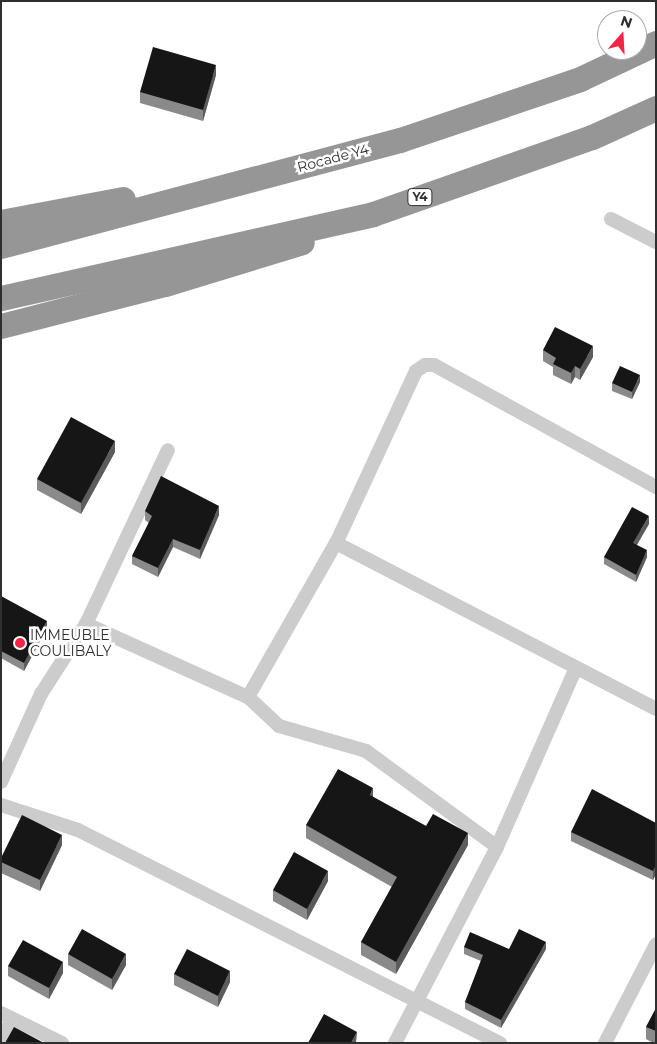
<!DOCTYPE html>
<html>
<head>
<meta charset="utf-8">
<style>
  body { margin:0 }
  #map { position:relative; width:657px; height:1044px; overflow:hidden; background:#fff; font-family:Montserrat,sans-serif }
  div>[style] { position:absolute }
  [style*='--x'] { left:calc(var(--x)*1px); top:calc(var(--y)*1px); width:calc(var(--w)*1px); rotate:calc(var(--a)*1deg) }
  .street>* { height:14px; margin:-7px; padding:0 7px; transform-origin:7px; border-radius:7px; background:#ccc }
  .highway>* { height:25px; margin:-12.5px; padding:0 12.5px; transform-origin:12.5px; border-radius:12.5px; background:#969696 }
  .wall>* { inset:0; background:#8a8a8a }
  .shaded-wall>* { inset:0; background:#5c5c5c }
  .building>* { inset:0; background:#161616 }
  .dots>* { width:14px; height:14px; translate:-50% -50%; box-sizing:border-box; border:2px solid #fff; border-radius:50% }
  span { translate:-50% -50%; white-space:nowrap; text-align:center; line-height:1.15; -webkit-text-stroke:5px #fff; paint-order:stroke }
  .shield-label span { padding:1px 4px; background:#fff; border:1px solid; border-radius:4px; -webkit-text-stroke-width:0 }
  .shield-label { font-size:12px; color:#2f2f2f; font-weight:700 }
  .street-label { font-size:14px; color:#2f2f2f }
  .poi-label { font-size:14px; color:#2f2f2f }
  .left { translate:0 -50%; text-align:left }
  .frame { position:absolute; inset:0; border:2px solid #2f2f2f; pointer-events:none }
  .north { position:absolute; left:597px; top:10px; width:50px; height:50px; box-sizing:border-box; background:#fff; border:1px solid #acacac; border-radius:50%; rotate:19deg; font-size:14px; font-weight:700; line-height:20px; text-align:center; color:#2f2f2f }
  .north::after { content:''; display:block; margin:auto; width:18px; height:22px; background:#f42445; clip-path:polygon(50% 0,100% 100%,50% 72%,0 100%) }
</style>
</head>
<body>
<div id="map">
  <div class="street">
    <div style="--x:611;--y:219;--w:51;--a:27.1"></div>
    <div style="--x:656;--y:487;--w:253;--a:-151.2"></div>
    <div style="--x:434;--y:365;--w:9;--a:180"></div>
    <div style="--x:425;--y:365;--w:11;--a:146"></div>
    <div style="--x:416;--y:371;--w:190;--a:114.9"></div>
    <div style="--x:336;--y:543;--w:360;--a:27.4"></div>
    <div style="--x:86;--y:624;--w:178;--a:24.3"></div>
    <div style="--x:248;--y:697;--w:42;--a:43.1"></div>
    <div style="--x:279;--y:726;--w:91;--a:16"></div>
    <div style="--x:366;--y:751;--w:162;--a:36.2"></div>
    <div style="--x:248;--y:697;--w:177;--a:-60.3"></div>
    <div style="--x:1;--y:782;--w:97;--a:-65.6"></div>
    <div style="--x:41;--y:694;--w:83;--a:-57.3"></div>
    <div style="--x:86;--y:624;--w:192;--a:-64.8"></div>
    <div style="--x:1;--y:805;--w:81;--a:18"></div>
    <div style="--x:78;--y:830;--w:473;--a:26.8"></div>
    <div style="--x:1;--y:1013;--w:68;--a:26.2"></div>
    <div style="--x:1;--y:1041;--w:25;--a:-63"></div>
    <div style="--x:395;--y:1043;--w:221;--a:-62.5"></div>
    <div style="--x:497;--y:847;--w:196;--a:-66.2"></div>
    <div style="--x:605;--y:1043;--w:111;--a:-62.7"></div>
  </div>
  <div class="highway">
    <div style="--x:1;--y:222;--w:124;--a:-10.7"></div>
    <div style="--x:1;--y:246;--w:413;--a:-14.9"></div>
    <div style="--x:400;--y:140;--w:190;--a:-18.7"></div>
    <div style="--x:580;--y:79;--w:84;--a:-25.3"></div>
    <div style="--x:1;--y:298;--w:381;--a:-12.7"></div>
    <div style="--x:373;--y:214;--w:232;--a:-19.4"></div>
    <div style="--x:592;--y:137;--w:70;--a:-24.4"></div>
    <div style="--x:1;--y:326;--w:169;--a:-14.4"></div>
    <div style="--x:165;--y:284;--w:143;--a:-17"></div>
  </div>
  <div class="wall">
    <div style="clip-path:polygon(216px 75px,203px 121px,140px 103px,140px 92px)"></div>
    <div style="clip-path:polygon(543px 350px,593px 357px,580px 380px,575px 377px,571px 384px,553px 375px,553px 367px,543px 361px)"></div>
    <div style="clip-path:polygon(640px 382px,632px 399px,612px 391px,612px 383px)"></div>
    <div style="clip-path:polygon(115px 452px,81px 514px,37px 490px,37px 479px)"></div>
    <div style="clip-path:polygon(145px 511px,219px 515px,200px 559px,173px 547px,158px 577px,132px 564px,132px 556px,149px 523px,145px 520px)"></div>
    <div style="clip-path:polygon(649px 524px,637px 545px,647px 557px,636px 582px,604px 564px,604px 557px)"></div>
    <div style="clip-path:polygon(1px 596px,47px 628px,24px 671px,1px 658px)"></div>
    <div style="clip-path:polygon(373px 797px,426px 826px,468px 845px,396px 974px,361px 955px,361px 942px,392px 887px,306px 838px,306px 825px)"></div>
    <div style="clip-path:polygon(656px 823px,656px 874px,653px 880px,571px 841px,571px 832px)"></div>
    <div style="clip-path:polygon(62px 845px,40px 891px,1px 873px,1px 858px)"></div>
    <div style="clip-path:polygon(328px 881px,307px 920px,273px 901px,273px 890px)"></div>
    <div style="clip-path:polygon(464px 947px,509px 949px,546px 949px,501px 1028px,465px 1009px,465px 1002px,481px 961px,464px 954px)"></div>
    <div style="clip-path:polygon(68px 954px,126px 965px,112px 990px,68px 965px)"></div>
    <div style="clip-path:polygon(8px 966px,63px 973px,49px 999px,8px 976px)"></div>
    <div style="clip-path:polygon(174px 974px,230px 982px,218px 1007px,174px 985px)"></div>
    <div style="clip-path:polygon(656px 1008px,656px 1043px,653px 1043px,646px 1039px,646px 1027px)"></div>
  </div>
  <div class="shaded-wall">
    <div style="clip-path:polygon(216px 65px,216px 75px,203px 121px,203px 110px)"></div>
    <div style="clip-path:polygon(593px 346px,593px 357px,580px 380px,580px 369px)"></div>
    <div style="clip-path:polygon(575px 366px,575px 377px,571px 384px,571px 373px)"></div>
    <div style="clip-path:polygon(640px 375px,640px 382px,632px 399px,632px 392px)"></div>
    <div style="clip-path:polygon(115px 441px,115px 452px,81px 514px,81px 503px)"></div>
    <div style="clip-path:polygon(219px 506px,219px 515px,200px 559px,200px 550px)"></div>
    <div style="clip-path:polygon(649px 516px,649px 524px,633px 551px,633px 543px)"></div>
    <div style="clip-path:polygon(173px 539px,173px 547px,158px 577px,158px 568px)"></div>
    <div style="clip-path:polygon(647px 550px,647px 557px,636px 582px,636px 575px)"></div>
    <div style="clip-path:polygon(47px 621px,47px 628px,24px 671px,24px 663px)"></div>
    <div style="clip-path:polygon(373px 788px,373px 801px,370px 795px)"></div>
    <div style="clip-path:polygon(468px 833px,468px 845px,396px 974px,396px 962px)"></div>
    <div style="clip-path:polygon(62px 835px,62px 845px,40px 891px,40px 880px)"></div>
    <div style="clip-path:polygon(656px 865px,656px 874px,653px 880px,653px 871px)"></div>
    <div style="clip-path:polygon(328px 871px,328px 881px,307px 920px,307px 909px)"></div>
    <div style="clip-path:polygon(546px 942px,546px 949px,501px 1028px,501px 1020px)"></div>
    <div style="clip-path:polygon(126px 954px,126px 965px,112px 990px,112px 979px)"></div>
    <div style="clip-path:polygon(63px 962px,63px 973px,49px 999px,49px 988px)"></div>
    <div style="clip-path:polygon(230px 971px,230px 982px,218px 1007px,218px 996px)"></div>
    <div style="clip-path:polygon(357px 1032px,356px 1043px,351px 1043px)"></div>
  </div>
  <div class="building">
    <div style="clip-path:polygon(153px 47px,216px 65px,203px 110px,140px 92px)"></div>
    <div style="clip-path:polygon(555px 327px,593px 346px,580px 369px,575px 366px,571px 373px,553px 364px,556px 358px,543px 350px)"></div>
    <div style="clip-path:polygon(620px 366px,640px 375px,632px 392px,612px 383px)"></div>
    <div style="clip-path:polygon(71px 417px,115px 441px,81px 503px,37px 479px)"></div>
    <div style="clip-path:polygon(161px 476px,219px 506px,200px 550px,173px 539px,158px 568px,132px 556px,152px 516px,145px 511px)"></div>
    <div style="clip-path:polygon(632px 507px,649px 516px,633px 543px,647px 550px,636px 575px,604px 557px)"></div>
    <div style="clip-path:polygon(1px 596px,47px 621px,24px 663px,1px 651px)"></div>
    <div style="clip-path:polygon(338px 769px,373px 788px,370px 795px,426px 826px,433px 814px,468px 833px,396px 962px,361px 942px,397px 877px,306px 825px)"></div>
    <div style="clip-path:polygon(592px 789px,656px 823px,656px 865px,653px 871px,571px 832px)"></div>
    <div style="clip-path:polygon(22px 815px,62px 835px,40px 880px,1px 862px,1px 858px)"></div>
    <div style="clip-path:polygon(294px 852px,328px 871px,307px 909px,273px 890px)"></div>
    <div style="clip-path:polygon(82px 929px,126px 954px,112px 979px,68px 954px)"></div>
    <div style="clip-path:polygon(519px 929px,546px 942px,501px 1020px,465px 1002px,483px 955px,464px 947px,470px 932px,509px 949px)"></div>
    <div style="clip-path:polygon(23px 940px,63px 962px,49px 988px,8px 966px)"></div>
    <div style="clip-path:polygon(187px 949px,230px 971px,218px 996px,174px 974px)"></div>
    <div style="clip-path:polygon(656px 1008px,656px 1031px,646px 1027px)"></div>
    <div style="clip-path:polygon(324px 1014px,357px 1032px,351px 1043px,308px 1043px)"></div>
    <div style="clip-path:polygon(14px 1027px,44px 1043px,5px 1043px)"></div>
  </div>
  <div class="dots">
    <div style="left:20px;top:643px;background:#f42445"></div>
  </div>
  <div class="shield-label">
    <span style="left:420px;top:197px">Y4</span>
  </div>
  <div class="street-label">
    <span style="left:333px;top:158px;rotate:-15deg">Rocade Y4</span>
  </div>
  <div class="poi-label">
    <span class="left" style="left:30px;top:643px">IMMEUBLE<br>COULIBALY</span>
  </div>
  <div class="frame"></div>
  <div class="north">N</div>
</div>
</body>
</html>
